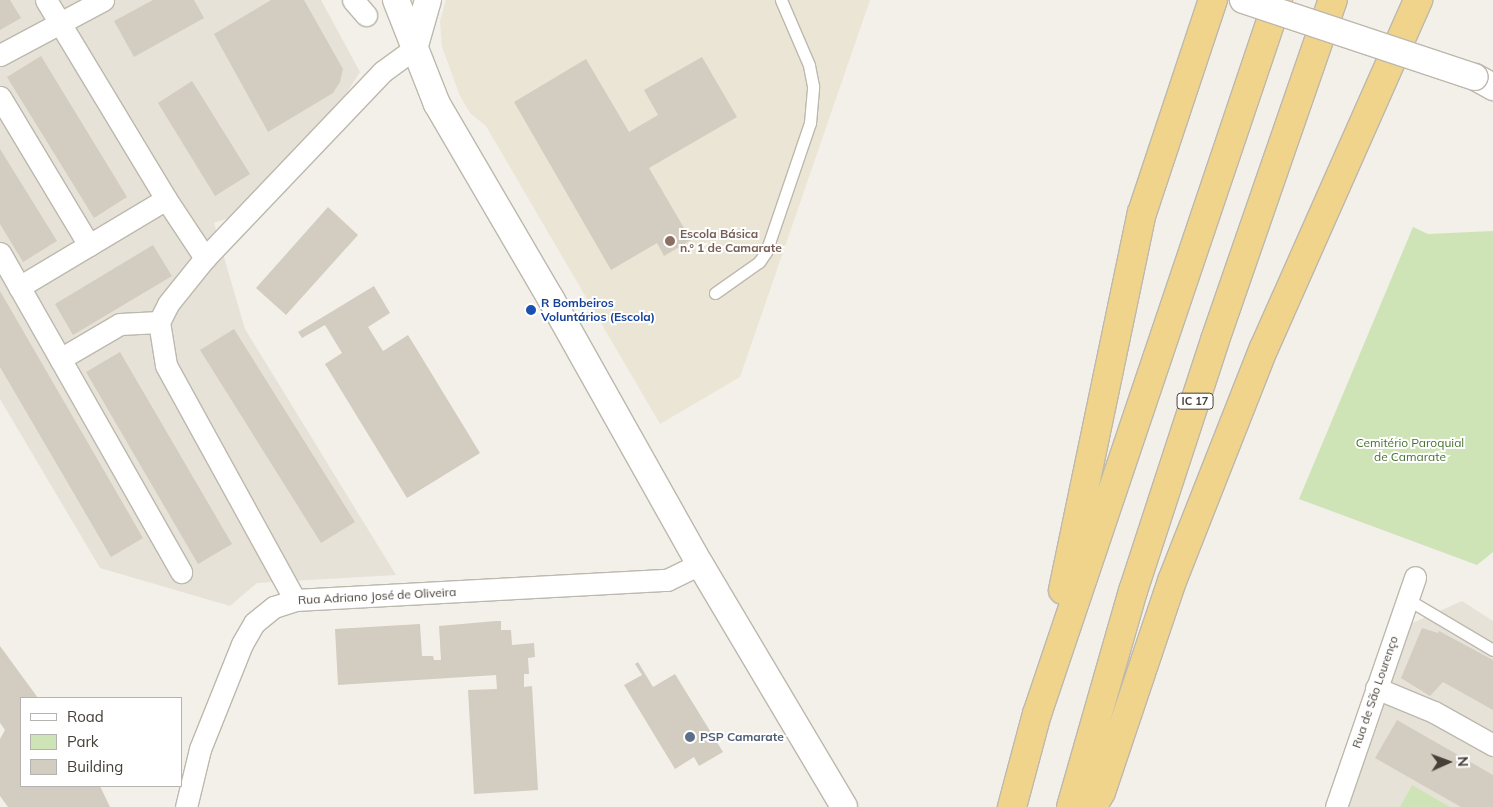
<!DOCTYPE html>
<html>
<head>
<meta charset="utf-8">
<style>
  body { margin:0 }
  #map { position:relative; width:1493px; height:807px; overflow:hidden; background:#f3f0e9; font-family:Mulish,sans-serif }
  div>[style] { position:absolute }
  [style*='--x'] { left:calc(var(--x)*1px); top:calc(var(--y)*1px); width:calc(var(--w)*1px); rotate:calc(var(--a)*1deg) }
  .residential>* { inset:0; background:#e6e2d8 }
  .education>* { inset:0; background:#eae5d5 }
  .green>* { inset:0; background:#cee3b6 }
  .building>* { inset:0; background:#d3ccc0 }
  .roads { filter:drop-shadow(1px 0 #bdb8ad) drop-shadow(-1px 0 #bdb8ad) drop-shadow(0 1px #bdb8ad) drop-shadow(0 -1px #bdb8ad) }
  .service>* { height:11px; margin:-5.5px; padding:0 5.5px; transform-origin:5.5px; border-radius:5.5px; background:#fff }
  .minor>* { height:21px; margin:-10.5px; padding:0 10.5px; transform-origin:10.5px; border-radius:10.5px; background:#fff }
  .tertiary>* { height:26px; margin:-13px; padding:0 13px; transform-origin:13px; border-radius:13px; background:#fff }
  .trunk>* { height:28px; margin:-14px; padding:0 14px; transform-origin:14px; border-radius:14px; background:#f1d48c }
  .bridges { filter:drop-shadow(1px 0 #bdb8ad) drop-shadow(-1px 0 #bdb8ad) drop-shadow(0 1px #bdb8ad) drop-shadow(0 -1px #bdb8ad) }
  .tertiary-bridge>* { height:26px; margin:-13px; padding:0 13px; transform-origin:13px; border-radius:13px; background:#fff }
  .dots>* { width:14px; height:14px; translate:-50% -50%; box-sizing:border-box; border:2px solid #fff; border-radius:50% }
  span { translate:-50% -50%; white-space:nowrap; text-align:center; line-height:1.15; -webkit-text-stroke:4px #fff; paint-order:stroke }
  .shield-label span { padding:1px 4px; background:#fff; border:1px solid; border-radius:4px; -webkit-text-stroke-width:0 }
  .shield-label { font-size:11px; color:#464138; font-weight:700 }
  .education-label { font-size:12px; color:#785e54; font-weight:700 }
  .left { translate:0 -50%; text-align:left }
  .transit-label { font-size:12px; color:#164399; font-weight:700 }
  .park-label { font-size:12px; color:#487231 }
  .street-label { font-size:12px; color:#464138 }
  .service-label { font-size:12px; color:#4e5e75; font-weight:700 }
  .legend { position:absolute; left:20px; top:697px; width:162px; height:90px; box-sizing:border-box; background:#fff; border:1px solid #b5b3af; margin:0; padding:6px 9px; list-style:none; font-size:15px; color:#464138 }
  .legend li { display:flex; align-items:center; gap:10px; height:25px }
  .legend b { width:25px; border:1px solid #b5b3af }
  .north { position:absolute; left:1423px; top:737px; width:50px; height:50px; -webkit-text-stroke:4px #fff; paint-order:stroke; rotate:88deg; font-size:14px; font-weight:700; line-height:20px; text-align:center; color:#464138 }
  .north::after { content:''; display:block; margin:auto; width:18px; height:22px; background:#464138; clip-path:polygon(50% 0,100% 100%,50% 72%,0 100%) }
</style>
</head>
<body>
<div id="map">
  <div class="residential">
    <div style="clip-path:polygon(0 0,321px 0,360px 72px,340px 103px,231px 217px,214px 223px,245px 329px,396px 575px,257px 583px,230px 606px,100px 568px,0 399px)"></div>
    <div style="clip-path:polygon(1462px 601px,1493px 621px,1493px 807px,1346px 807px,1410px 624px)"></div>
  </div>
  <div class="education">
    <div style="clip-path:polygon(446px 0,870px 0,740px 377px,660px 424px,486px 126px,470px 113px,460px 96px,442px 47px,440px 21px)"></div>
  </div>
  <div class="green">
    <div style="clip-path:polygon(1413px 227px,1428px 234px,1493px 231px,1493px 552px,1477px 565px,1299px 499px)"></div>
    <div style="clip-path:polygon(1412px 785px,1450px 807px,1400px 807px)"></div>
  </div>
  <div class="building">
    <div style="clip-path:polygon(0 0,10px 0,21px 18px,0 30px)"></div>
    <div style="clip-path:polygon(153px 0,194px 0,204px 18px,134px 57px,114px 21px)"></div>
    <div style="clip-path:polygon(271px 0,304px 0,343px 69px,340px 82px,333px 93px,268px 132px,214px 34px)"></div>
    <div style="clip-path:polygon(41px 56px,127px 197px,94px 218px,7px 77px)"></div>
    <div style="clip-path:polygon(702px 57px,737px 117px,649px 168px,691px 240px,664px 256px,657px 243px,611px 270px,514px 102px,586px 59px,629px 132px,658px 115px,644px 90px)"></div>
    <div style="clip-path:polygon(192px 81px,250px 174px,215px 196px,158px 103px)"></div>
    <div style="clip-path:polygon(0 149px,57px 241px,23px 262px,0 224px)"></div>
    <div style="clip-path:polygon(328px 207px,358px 235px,286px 315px,256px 288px)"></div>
    <div style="clip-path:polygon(153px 245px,172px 276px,73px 335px,55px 304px)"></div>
    <div style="clip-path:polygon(374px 286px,390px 313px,368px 327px,383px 351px,408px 335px,480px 453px,407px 498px,325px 364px,342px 353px,325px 325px,302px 338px,298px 332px)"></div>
    <div style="clip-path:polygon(0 291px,143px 538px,111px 557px,0 367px)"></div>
    <div style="clip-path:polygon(234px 329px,355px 522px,321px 543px,200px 350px)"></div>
    <div style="clip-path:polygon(120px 352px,232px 544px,198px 564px,86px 372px)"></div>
    <div style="clip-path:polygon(496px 621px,501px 621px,501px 630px,511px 630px,512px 645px,534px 643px,535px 657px,528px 658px,529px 674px,524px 674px,524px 687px,532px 686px,538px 790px,474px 794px,468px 690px,497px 689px,496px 675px,338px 685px,335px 629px,420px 624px,422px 656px,433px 656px,434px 660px,441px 660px,439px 626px)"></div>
    <div style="clip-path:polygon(1422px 628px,1438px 633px,1439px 631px,1493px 660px,1493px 710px,1443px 682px,1430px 696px,1401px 678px)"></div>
    <div style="clip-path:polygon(0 646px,38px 698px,21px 698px,21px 786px,100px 786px,110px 807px,8px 807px,0 796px,0 739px,5px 730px,0 723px)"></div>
    <div style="clip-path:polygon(638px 662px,653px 687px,675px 674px,723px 752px,699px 766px,694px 757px,675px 769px,624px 685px,642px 675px,635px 664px)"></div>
    <div style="clip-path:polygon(1397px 720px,1493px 775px,1493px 807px,1461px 807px,1375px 758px)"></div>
  </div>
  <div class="roads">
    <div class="service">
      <div style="--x:715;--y:293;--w:54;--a:-35.2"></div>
      <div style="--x:759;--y:262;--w:12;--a:-55"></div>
      <div style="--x:766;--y:252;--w:136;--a:-71.2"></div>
      <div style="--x:810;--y:123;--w:37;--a:-85"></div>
      <div style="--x:813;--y:86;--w:21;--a:-101"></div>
      <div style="--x:809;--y:65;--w:71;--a:-113.3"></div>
      <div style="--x:1407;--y:599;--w:100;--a:30.7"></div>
    </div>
    <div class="minor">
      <div style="--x:46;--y:0;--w:232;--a:58.9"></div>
      <div style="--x:166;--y:199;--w:71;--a:56.5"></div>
      <div style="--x:353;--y:0;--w:20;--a:49"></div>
      <div style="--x:0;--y:55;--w:117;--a:-28.1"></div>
      <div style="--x:0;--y:97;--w:173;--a:59"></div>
      <div style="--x:0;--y:253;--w:367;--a:60.4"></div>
      <div style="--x:19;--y:287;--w:171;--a:-30.9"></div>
      <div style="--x:60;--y:359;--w:69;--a:-30.3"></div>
      <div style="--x:120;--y:324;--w:39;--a:-3"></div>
      <div style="--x:295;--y:600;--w:268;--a:-118.8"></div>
      <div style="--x:166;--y:365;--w:44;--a:-99.2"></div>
      <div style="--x:159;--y:322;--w:20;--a:-63"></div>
      <div style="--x:168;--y:304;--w:59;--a:-51.2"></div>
      <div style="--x:205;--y:258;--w:257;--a:-46.4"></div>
      <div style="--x:382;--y:72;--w:39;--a:-36"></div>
      <div style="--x:1376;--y:688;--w:63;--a:22.5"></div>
      <div style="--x:1434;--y:712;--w:68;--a:29.2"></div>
      <div style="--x:186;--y:807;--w:60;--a:-76.4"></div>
      <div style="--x:200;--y:749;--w:113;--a:-68.2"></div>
      <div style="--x:242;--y:644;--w:24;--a:-60"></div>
      <div style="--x:254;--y:623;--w:26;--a:-39"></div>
      <div style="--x:274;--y:607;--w:22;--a:-18"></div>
      <div style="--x:295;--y:600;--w:373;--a:-3.1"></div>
      <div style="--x:667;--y:580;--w:37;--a:-26"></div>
      <div style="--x:1336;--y:807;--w:243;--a:-71"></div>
    </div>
    <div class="tertiary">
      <div style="--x:396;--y:0;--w:112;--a:68.5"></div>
      <div style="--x:437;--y:104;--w:226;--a:59.7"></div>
      <div style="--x:551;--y:299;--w:304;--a:60.7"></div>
      <div style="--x:700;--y:564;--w:282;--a:59.3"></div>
      <div style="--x:414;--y:49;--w:51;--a:-74.1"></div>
      <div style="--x:1475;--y:77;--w:21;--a:29"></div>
    </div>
    <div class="trunk">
      <div style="--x:1063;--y:590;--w:385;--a:-78.2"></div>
      <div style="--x:1142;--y:213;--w:225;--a:-71.6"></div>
      <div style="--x:1012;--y:807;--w:96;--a:-75"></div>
      <div style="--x:1037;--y:714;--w:754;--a:-71.35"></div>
      <div style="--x:1071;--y:807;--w:225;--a:-74"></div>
      <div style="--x:1133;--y:591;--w:264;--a:-71.9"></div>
      <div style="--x:1215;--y:340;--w:360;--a:-70.9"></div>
      <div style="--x:1092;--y:807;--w:17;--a:-59"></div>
      <div style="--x:1101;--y:792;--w:223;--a:-71.4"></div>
      <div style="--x:1172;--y:581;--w:251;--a:-68.5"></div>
      <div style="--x:1264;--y:348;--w:381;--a:-66.1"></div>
    </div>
  </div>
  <div class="bridges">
    <div class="tertiary-bridge">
      <div style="--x:1243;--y:0;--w:244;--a:18.4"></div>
    </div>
  </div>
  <div class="dots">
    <div style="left:670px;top:241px;background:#8d6e63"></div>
    <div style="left:531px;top:310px;background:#1a4fb4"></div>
    <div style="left:690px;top:737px;background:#5c6f8a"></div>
  </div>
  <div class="shield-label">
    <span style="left:1195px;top:401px">IC 17</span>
  </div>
  <div class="education-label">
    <span class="left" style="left:680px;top:241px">Escola Básica<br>n.º 1 de Camarate</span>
  </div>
  <div class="transit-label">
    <span class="left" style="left:541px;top:310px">R Bombeiros<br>Voluntários (Escola)</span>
  </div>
  <div class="park-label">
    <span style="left:1410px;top:450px">Cemitério Paroquial<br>de Camarate</span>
  </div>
  <div class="street-label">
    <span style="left:377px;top:596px;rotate:-3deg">Rua Adriano José de Oliveira</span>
    <span style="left:1375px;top:692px;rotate:-71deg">Rua de São Lourenço</span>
  </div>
  <div class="service-label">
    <span class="left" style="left:700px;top:737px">PSP Camarate</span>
  </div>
  <ul class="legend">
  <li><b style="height:6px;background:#fff"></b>Road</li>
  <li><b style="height:14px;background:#cee3b6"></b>Park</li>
  <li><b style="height:14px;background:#d3ccc0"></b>Building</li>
  </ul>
  <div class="north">N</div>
</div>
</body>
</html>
